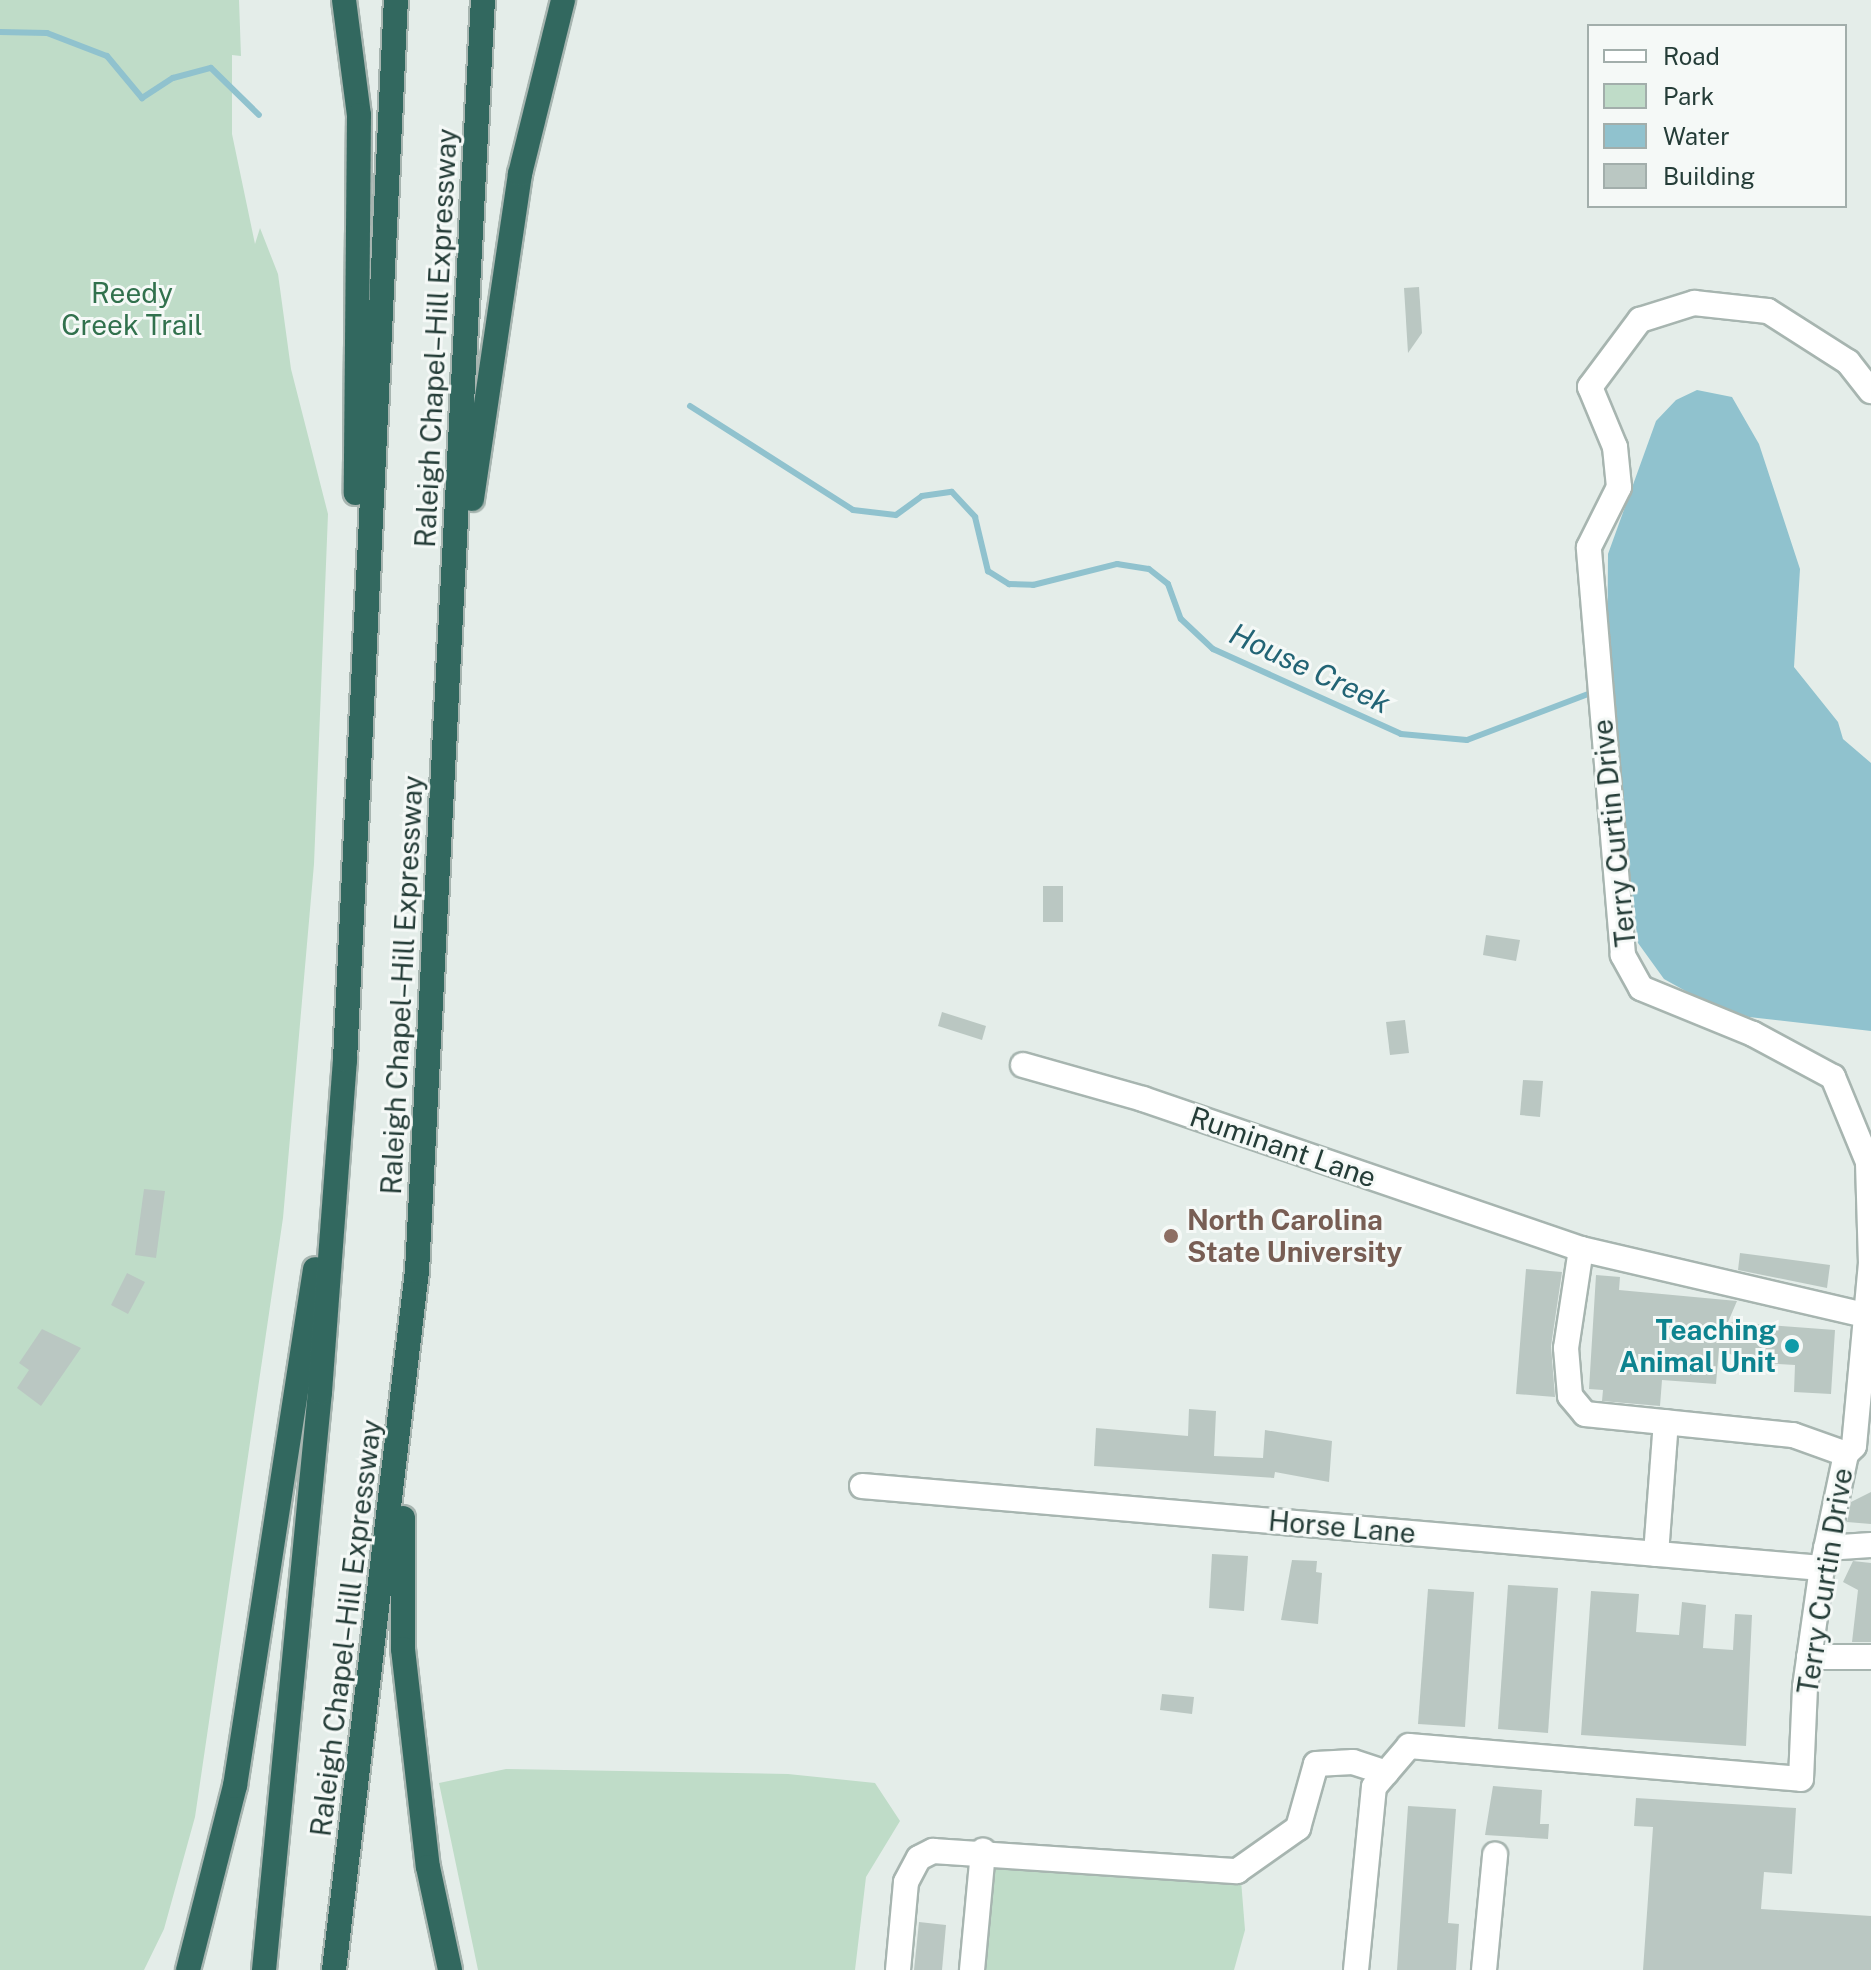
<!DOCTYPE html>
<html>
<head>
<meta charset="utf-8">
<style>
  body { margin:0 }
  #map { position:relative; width:1871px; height:1970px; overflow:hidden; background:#e4ede9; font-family:"Public Sans",sans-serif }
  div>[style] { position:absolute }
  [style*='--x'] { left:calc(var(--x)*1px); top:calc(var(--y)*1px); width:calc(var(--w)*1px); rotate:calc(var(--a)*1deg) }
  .green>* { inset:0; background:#bfdcc8 }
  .water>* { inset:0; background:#90c2ce }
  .stream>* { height:6px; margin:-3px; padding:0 3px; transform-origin:3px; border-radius:3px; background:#90c2ce }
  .building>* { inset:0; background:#bac7c2 }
  .roads { filter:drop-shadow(2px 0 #a7b5b0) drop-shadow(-2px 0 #a7b5b0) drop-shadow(0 2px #a7b5b0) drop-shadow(0 -2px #a7b5b0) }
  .minor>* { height:24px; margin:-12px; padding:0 12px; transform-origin:12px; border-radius:12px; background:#fff }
  .highway>* { height:24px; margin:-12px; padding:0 12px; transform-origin:12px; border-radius:12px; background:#32685f }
  .dots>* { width:22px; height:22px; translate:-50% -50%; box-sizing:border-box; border:4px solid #f5f9f7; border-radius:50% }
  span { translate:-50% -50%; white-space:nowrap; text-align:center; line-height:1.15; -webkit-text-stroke:6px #f5f9f7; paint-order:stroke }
  .park-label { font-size:28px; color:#31714d }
  .street-label { font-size:28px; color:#253d38 }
  .education-label { font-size:28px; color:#785e54; font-weight:700 }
  .left { translate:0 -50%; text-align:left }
  .culture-label { font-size:28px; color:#0d838f; font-weight:700 }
  .right { translate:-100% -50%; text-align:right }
  .water-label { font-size:30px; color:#226475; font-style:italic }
  .legend { position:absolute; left:1587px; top:24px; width:260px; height:184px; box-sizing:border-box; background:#f5f9f7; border:2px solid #a2aeab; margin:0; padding:10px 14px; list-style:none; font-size:24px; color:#253d38 }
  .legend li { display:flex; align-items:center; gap:16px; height:40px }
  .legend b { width:40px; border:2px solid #a2aeab }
</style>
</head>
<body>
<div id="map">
  <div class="green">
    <div style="clip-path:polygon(0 0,239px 0,241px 56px,232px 55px,232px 134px,255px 244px,260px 228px,278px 274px,291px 369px,328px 514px,314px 864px,283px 1218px,195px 1817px,164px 1929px,144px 1970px,0 1970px)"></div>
    <div style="clip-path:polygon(506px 1769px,788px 1774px,875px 1783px,900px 1821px,866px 1877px,855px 1970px,478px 1970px,439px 1783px)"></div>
    <div style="clip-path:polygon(996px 1863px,1241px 1880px,1245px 1930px,1234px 1970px,980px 1970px)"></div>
  </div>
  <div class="water">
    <div style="clip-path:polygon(1697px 390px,1732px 397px,1759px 444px,1800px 569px,1794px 667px,1838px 722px,1843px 739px,1871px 763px,1871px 1031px,1749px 1017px,1709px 1004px,1664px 979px,1638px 943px,1607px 687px,1608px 554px,1656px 421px,1676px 400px)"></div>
  </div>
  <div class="stream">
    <div style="--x:0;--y:32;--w:47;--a:1.2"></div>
    <div style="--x:47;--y:33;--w:64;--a:21"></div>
    <div style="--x:107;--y:56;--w:55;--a:50.2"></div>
    <div style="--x:142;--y:98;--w:37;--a:-33"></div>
    <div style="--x:173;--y:78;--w:39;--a:-15"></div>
    <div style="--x:211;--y:68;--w:67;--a:44.4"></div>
    <div style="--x:690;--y:406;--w:193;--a:32.5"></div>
    <div style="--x:853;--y:510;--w:43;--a:6.6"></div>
    <div style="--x:896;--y:515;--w:32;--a:-36"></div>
    <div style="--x:922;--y:496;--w:30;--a:-8"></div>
    <div style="--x:952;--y:492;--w:34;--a:47"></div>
    <div style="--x:975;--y:517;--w:56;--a:76.5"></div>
    <div style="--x:988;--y:571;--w:25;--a:32"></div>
    <div style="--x:1009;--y:584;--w:24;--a:2"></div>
    <div style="--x:1033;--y:585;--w:87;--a:-14"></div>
    <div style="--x:1117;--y:564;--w:32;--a:9"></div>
    <div style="--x:1149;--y:569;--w:24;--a:38"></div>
    <div style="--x:1168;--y:584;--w:37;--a:70"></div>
    <div style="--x:1181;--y:619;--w:44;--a:43.2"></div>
    <div style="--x:1213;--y:649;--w:206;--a:24.3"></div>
    <div style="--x:1401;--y:734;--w:66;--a:5.2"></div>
    <div style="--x:1467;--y:740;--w:138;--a:-20.8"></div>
  </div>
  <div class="building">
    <div style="clip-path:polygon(1419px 287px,1422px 333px,1408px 353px,1404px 288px)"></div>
    <div style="clip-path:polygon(1043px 886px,1063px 886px,1063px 922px,1043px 922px)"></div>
    <div style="clip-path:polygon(1486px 935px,1520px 940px,1516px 961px,1483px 955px)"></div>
    <div style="clip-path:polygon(942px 1012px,986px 1026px,982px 1040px,938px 1026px)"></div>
    <div style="clip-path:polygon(1405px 1020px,1409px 1053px,1390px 1055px,1386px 1022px)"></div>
    <div style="clip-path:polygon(1523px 1080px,1543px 1081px,1540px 1117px,1520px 1115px)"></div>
    <div style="clip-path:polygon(144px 1189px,165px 1191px,156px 1258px,135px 1255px)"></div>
    <div style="clip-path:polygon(1740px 1253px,1830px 1265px,1827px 1288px,1738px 1270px)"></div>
    <div style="clip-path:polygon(1526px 1269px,1562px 1272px,1551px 1346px,1555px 1397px,1516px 1394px)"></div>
    <div style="clip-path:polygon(127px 1273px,145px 1282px,128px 1314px,111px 1305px)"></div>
    <div style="clip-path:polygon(1596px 1275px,1620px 1277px,1619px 1290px,1737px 1301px,1728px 1322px,1835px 1330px,1831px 1394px,1794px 1392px,1795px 1365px,1745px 1362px,1719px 1348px,1716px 1384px,1662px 1380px,1660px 1406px,1602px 1401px,1603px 1390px,1589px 1389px)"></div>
    <div style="clip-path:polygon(42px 1329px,81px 1348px,41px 1406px,17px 1388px,29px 1370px,19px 1363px)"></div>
    <div style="clip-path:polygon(1189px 1409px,1216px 1411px,1214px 1456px,1263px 1458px,1265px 1430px,1332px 1441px,1329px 1482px,1275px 1472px,1274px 1478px,1094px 1466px,1096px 1428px,1188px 1436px)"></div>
    <div style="clip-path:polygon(1871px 1492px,1871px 1524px,1847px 1522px,1851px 1502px)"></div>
    <div style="clip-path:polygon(1212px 1554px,1248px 1556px,1244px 1611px,1209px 1608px)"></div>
    <div style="clip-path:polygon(1292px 1560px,1317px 1561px,1316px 1572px,1322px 1573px,1318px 1624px,1281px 1620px)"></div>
    <div style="clip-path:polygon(1853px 1561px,1871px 1563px,1871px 1642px,1852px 1642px,1858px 1590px,1843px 1582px)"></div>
    <div style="clip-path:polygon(1508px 1585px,1558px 1588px,1548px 1733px,1498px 1729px)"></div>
    <div style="clip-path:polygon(1428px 1589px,1474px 1592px,1465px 1727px,1418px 1724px)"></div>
    <div style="clip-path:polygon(1591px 1591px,1639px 1594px,1636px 1632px,1679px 1635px,1682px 1602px,1706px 1605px,1703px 1648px,1733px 1650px,1735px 1614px,1752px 1615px,1746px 1746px,1581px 1735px)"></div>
    <div style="clip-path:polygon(1162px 1694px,1194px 1697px,1192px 1714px,1160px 1710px)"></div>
    <div style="clip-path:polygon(1493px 1786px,1542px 1790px,1540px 1824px,1549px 1824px,1548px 1839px,1485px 1835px)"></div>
    <div style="clip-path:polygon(1636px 1798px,1796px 1808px,1792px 1874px,1764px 1872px,1761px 1909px,1871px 1916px,1871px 1970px,1643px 1970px,1653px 1827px,1634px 1826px)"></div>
    <div style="clip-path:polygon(1408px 1806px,1456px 1809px,1448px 1923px,1459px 1924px,1456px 1970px,1397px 1970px)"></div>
    <div style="clip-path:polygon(919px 1922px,946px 1925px,942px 1970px,914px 1970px)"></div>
  </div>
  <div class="roads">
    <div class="minor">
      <div style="--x:1023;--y:1065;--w:125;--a:15.8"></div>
      <div style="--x:1143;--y:1099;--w:463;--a:18.9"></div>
      <div style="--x:1581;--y:1249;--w:295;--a:13.1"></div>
      <div style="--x:1581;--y:1249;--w:100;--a:98.6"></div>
      <div style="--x:1566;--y:1348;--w:48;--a:85.2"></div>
      <div style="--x:1570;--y:1396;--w:23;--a:50"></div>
      <div style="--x:1585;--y:1414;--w:209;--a:5.8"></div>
      <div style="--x:1793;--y:1435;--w:56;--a:19.7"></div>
      <div style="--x:862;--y:1486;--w:963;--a:4.88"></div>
      <div style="--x:1826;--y:1548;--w:45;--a:-3.8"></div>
      <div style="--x:1656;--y:1554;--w:132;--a:-85.7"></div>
      <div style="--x:1809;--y:1657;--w:62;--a:0"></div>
      <div style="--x:898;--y:1970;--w:88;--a:-84.8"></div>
      <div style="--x:906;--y:1882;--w:27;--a:-62"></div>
      <div style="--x:919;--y:1858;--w:16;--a:-27"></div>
      <div style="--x:933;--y:1851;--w:305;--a:3.8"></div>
      <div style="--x:1237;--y:1871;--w:75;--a:-35.2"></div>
      <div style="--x:1298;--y:1828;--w:66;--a:-74.3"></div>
      <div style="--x:1316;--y:1764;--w:37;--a:-3"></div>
      <div style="--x:1353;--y:1762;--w:35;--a:18"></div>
      <div style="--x:972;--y:1970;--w:120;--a:-84.7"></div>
      <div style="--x:1356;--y:1970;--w:184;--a:-84.4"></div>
      <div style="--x:1374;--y:1787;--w:54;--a:-49.5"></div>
      <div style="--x:1409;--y:1746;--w:393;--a:4.8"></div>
      <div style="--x:1801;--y:1779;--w:92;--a:-87.5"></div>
      <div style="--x:1805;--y:1687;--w:120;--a:-81.9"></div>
      <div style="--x:1822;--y:1568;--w:116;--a:-78.1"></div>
      <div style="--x:1846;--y:1454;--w:11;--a:-45"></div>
      <div style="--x:1854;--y:1446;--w:183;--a:-84.7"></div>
      <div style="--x:1871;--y:1264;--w:102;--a:-91.7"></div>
      <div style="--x:1868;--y:1162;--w:92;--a:-112.4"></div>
      <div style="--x:1833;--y:1077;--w:91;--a:-151.7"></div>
      <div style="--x:1753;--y:1034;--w:121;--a:-157.7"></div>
      <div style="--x:1641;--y:988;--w:38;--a:-119"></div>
      <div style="--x:1623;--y:955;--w:409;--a:-94.8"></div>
      <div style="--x:1589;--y:547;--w:67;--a:-63.4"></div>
      <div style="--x:1619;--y:487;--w:40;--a:-95.7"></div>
      <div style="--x:1615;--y:447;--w:65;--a:-112.6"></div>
      <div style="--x:1590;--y:387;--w:84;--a:-53.3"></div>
      <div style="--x:1640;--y:320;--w:57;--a:-17.5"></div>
      <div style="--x:1694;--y:303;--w:74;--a:6.2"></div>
      <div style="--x:1768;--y:311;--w:95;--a:32.5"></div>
      <div style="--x:1848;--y:362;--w:37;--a:52"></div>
      <div style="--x:1484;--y:1970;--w:116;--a:-84.5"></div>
    </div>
    <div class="highway">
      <div style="--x:344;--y:0;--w:116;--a:82.6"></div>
      <div style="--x:359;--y:115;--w:378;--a:90.5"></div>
      <div style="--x:472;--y:499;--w:329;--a:-81.6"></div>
      <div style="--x:520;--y:174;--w:179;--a:-76.1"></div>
      <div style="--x:403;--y:1518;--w:131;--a:90"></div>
      <div style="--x:403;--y:1649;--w:219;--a:83.5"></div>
      <div style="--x:428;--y:1867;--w:105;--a:77.9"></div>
      <div style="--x:188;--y:1970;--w:190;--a:-75.7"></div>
      <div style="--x:235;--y:1786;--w:523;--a:-81.2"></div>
      <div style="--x:264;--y:1970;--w:581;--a:-84.47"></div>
      <div style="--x:320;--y:1392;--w:333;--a:-85.7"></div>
      <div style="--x:345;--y:1060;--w:1061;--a:-87.25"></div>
      <div style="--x:334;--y:1970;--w:704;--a:-83.23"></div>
      <div style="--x:417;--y:1271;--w:1273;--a:-87.03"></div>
    </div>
  </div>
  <div class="dots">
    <div style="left:1171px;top:1236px;background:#8d6e63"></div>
    <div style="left:1792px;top:1346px;background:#0f9aa8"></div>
  </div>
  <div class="park-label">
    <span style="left:132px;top:309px">Reedy<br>Creek Trail</span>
  </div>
  <div class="street-label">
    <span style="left:436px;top:338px;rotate:-87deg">Raleigh Chapel–Hill Expressway</span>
    <span style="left:1614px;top:833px;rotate:-96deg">Terry Curtin Drive</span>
    <span style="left:402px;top:985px;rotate:-87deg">Raleigh Chapel–Hill Expressway</span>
    <span style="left:1283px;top:1147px;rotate:19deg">Ruminant Lane</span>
    <span style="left:1342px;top:1527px;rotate:5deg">Horse Lane</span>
    <span style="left:1825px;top:1581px;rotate:-81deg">Terry Curtin Drive</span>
    <span style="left:346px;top:1628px;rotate:-83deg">Raleigh Chapel–Hill Expressway</span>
  </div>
  <div class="education-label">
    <span class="left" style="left:1187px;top:1236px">North Carolina<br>State University</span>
  </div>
  <div class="culture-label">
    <span class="right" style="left:1776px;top:1346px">Teaching<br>Animal Unit</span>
  </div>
  <div class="water-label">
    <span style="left:1310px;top:668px;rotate:25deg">House Creek</span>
  </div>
  <ul class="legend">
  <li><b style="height:10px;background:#fff"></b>Road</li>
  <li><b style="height:22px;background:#bfdcc8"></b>Park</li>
  <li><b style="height:22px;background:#90c2ce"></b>Water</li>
  <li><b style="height:22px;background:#bac7c2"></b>Building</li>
  </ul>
</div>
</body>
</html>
